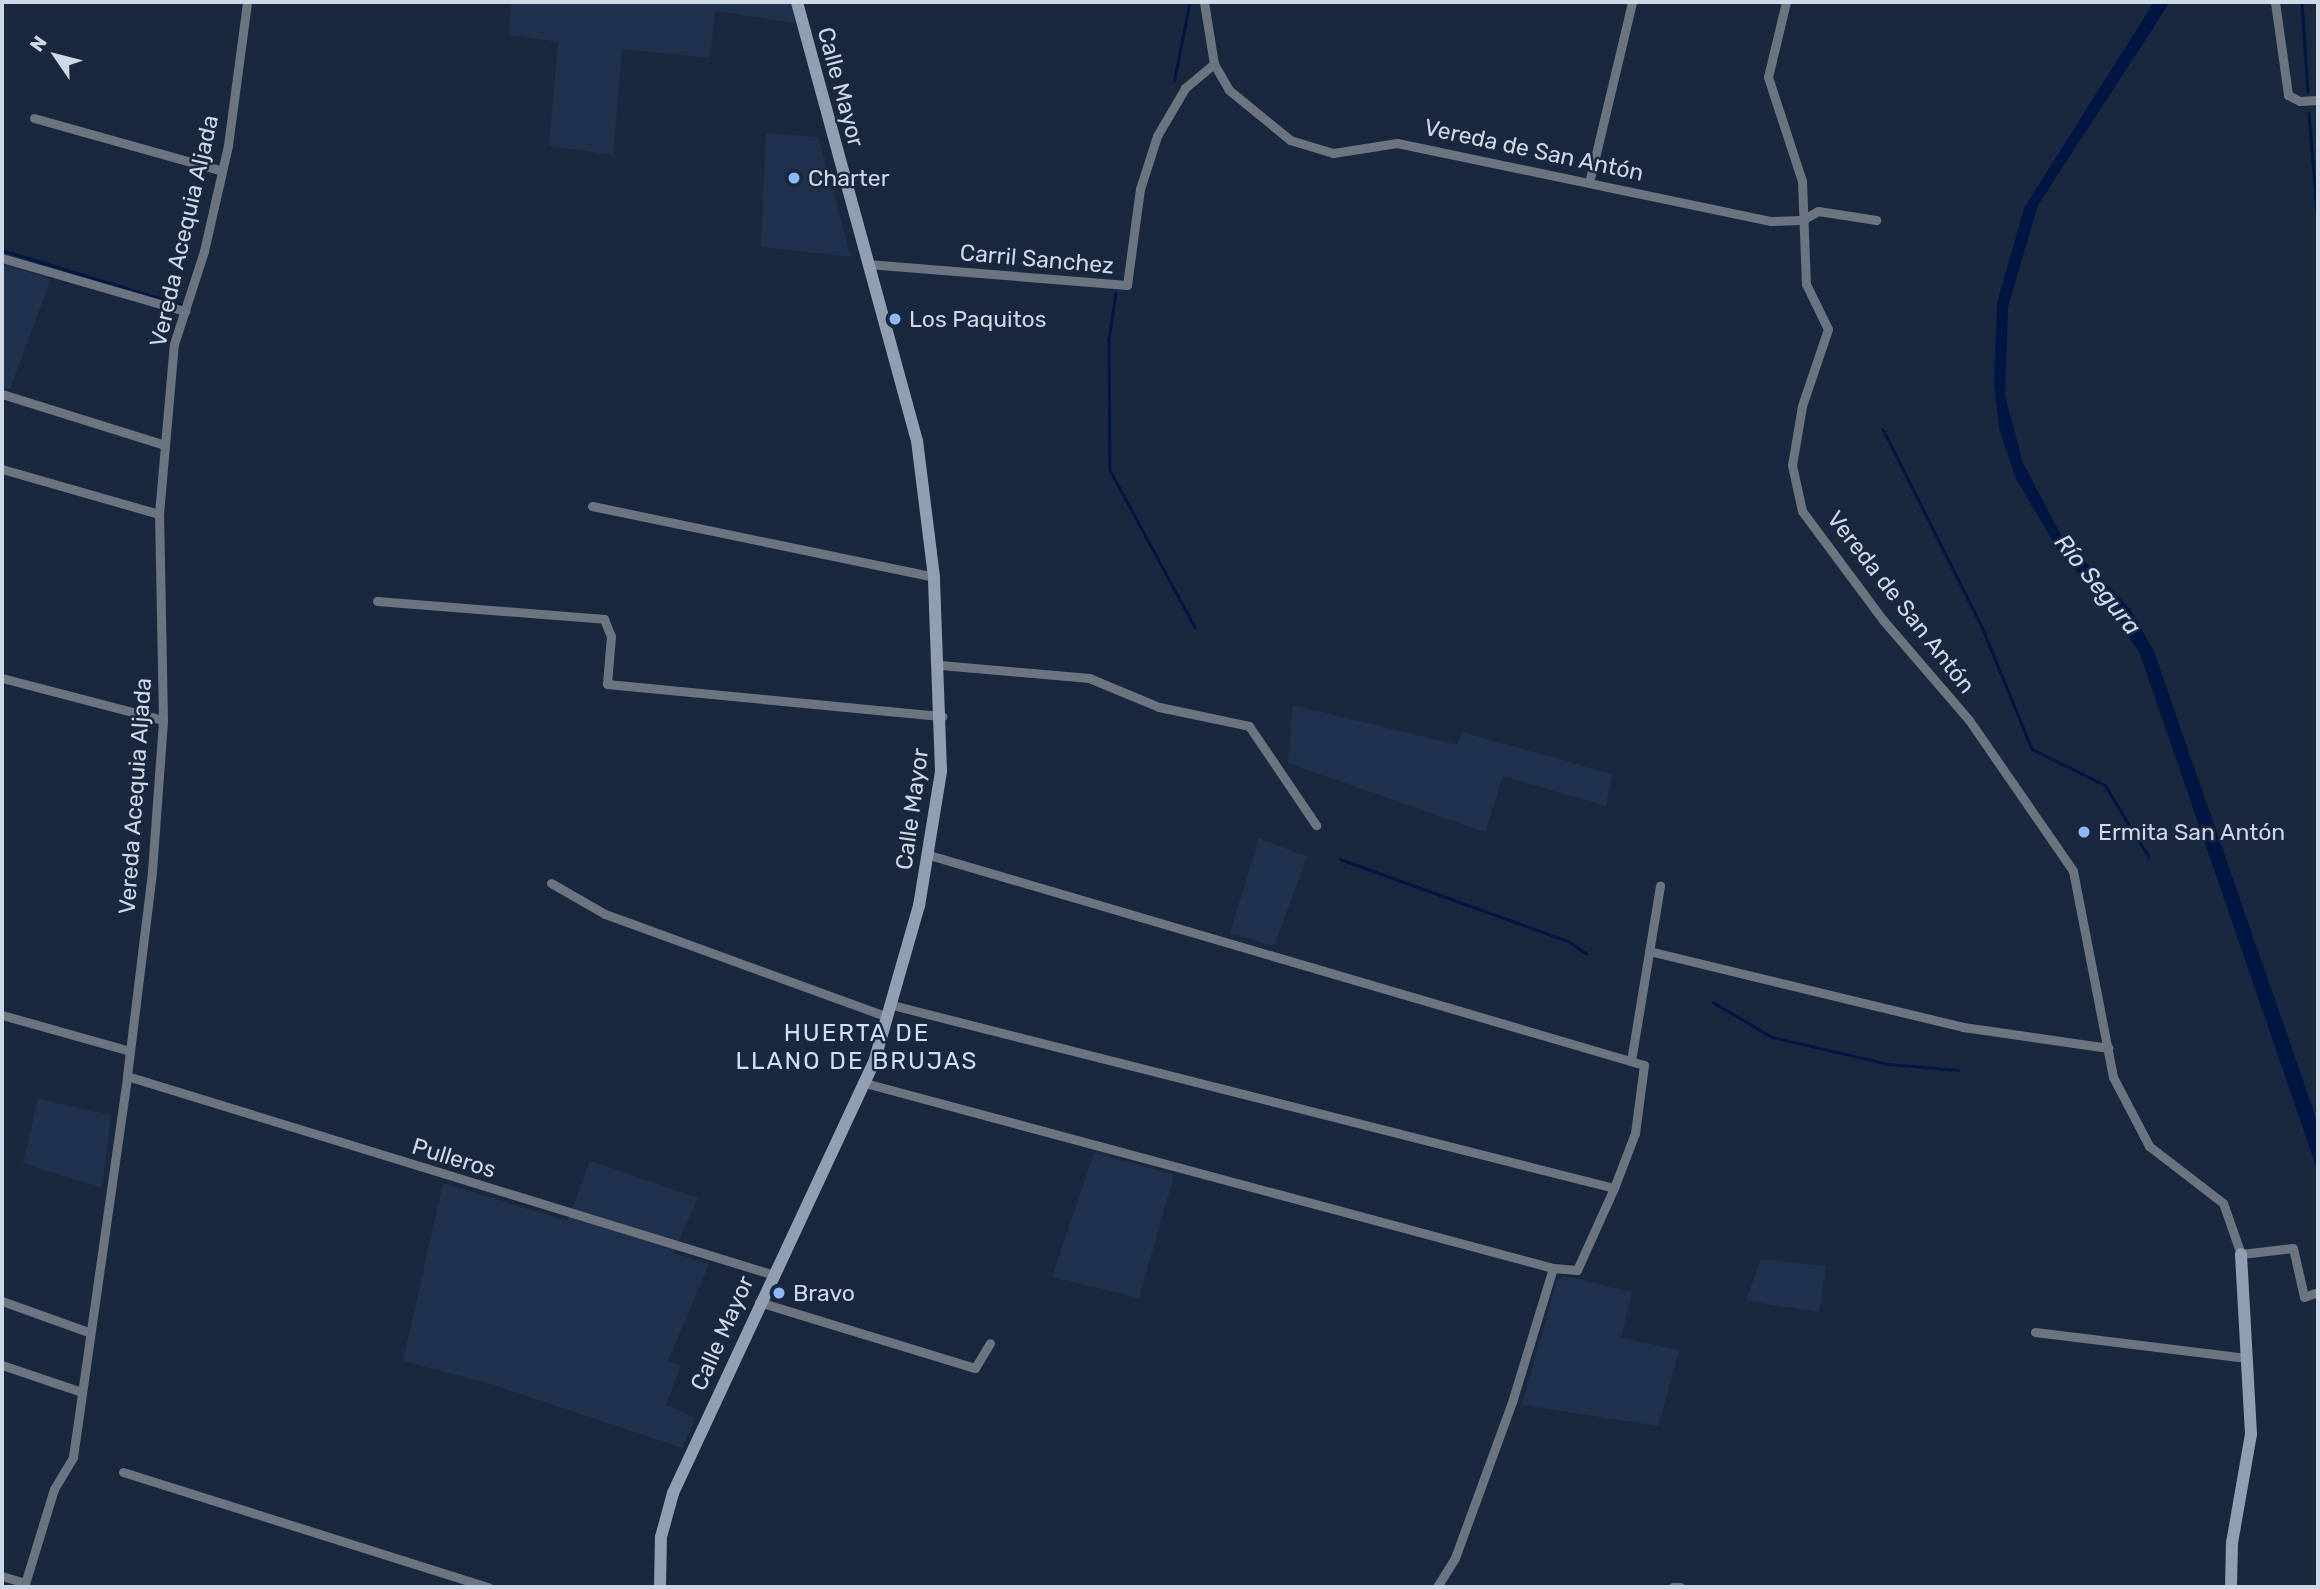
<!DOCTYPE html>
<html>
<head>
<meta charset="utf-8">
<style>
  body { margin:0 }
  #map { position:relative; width:2320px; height:1589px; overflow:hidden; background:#1a283f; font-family:Rubik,sans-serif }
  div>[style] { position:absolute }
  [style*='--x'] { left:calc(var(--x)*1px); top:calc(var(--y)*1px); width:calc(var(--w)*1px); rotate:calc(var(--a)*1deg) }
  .built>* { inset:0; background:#20314d }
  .water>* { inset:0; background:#001642 }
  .stream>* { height:2.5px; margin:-1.25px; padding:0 1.25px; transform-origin:1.25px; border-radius:1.25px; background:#001642 }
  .minor>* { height:9px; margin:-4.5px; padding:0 4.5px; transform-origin:4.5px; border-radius:4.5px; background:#6c7480 }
  .secondary>* { height:12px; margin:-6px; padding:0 6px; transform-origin:6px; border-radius:6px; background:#929fb2 }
  .dots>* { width:19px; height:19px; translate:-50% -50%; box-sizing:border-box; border:4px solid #1a283f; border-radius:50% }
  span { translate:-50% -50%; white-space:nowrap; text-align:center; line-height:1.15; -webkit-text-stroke:5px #1a283f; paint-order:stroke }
  .street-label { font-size:23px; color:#cfd8e7 }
  .poi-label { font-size:23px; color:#cfd8e7 }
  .left { translate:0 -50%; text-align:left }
  .water-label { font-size:24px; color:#cfdbee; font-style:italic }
  .neighbourhood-label { font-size:24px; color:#cfdff9; letter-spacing:2px }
  .frame { position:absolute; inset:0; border:4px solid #cfd8e7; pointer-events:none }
  .north { position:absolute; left:21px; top:21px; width:70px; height:70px; -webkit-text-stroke:5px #1a283f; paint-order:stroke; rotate:305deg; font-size:19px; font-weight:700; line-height:28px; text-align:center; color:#cfd8e7 }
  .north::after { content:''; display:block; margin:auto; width:24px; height:32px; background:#cfd8e7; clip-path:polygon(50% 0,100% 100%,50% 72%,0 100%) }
</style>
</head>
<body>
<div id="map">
  <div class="built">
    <div style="clip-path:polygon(511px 2px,791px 2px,795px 23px,715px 11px,710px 58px,622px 49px,613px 155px,549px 146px,558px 42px,509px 35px)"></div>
    <div style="clip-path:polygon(766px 133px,818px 137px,851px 257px,761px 247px)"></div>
    <div style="clip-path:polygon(2px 264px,51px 279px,10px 389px,2px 387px)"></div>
    <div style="clip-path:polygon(1293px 705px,1457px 745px,1462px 732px,1612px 774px,1606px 806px,1503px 776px,1485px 832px,1288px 763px)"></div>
    <div style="clip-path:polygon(1259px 838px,1307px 857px,1274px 946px,1230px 933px)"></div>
    <div style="clip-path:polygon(38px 1099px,111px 1115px,102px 1188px,23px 1163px)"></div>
    <div style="clip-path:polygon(1094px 1153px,1174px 1175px,1139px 1298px,1052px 1277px)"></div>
    <div style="clip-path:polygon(590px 1161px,698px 1198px,673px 1253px,709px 1264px,668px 1361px,681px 1365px,666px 1405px,695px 1418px,682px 1448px,484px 1382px,403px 1361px,443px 1183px,567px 1221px)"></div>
    <div style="clip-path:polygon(1761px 1259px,1826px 1266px,1819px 1312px,1746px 1301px)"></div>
    <div style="clip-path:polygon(1565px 1276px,1632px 1292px,1621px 1337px,1679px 1351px,1658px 1426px,1522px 1405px,1557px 1280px)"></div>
  </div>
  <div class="water">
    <div style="clip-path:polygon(2154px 2px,2170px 2px,2038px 205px,2008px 307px,2005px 396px,2023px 463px,2062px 537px,2130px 609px,2153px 649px,2313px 1109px,2318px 1128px,2318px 1172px,2140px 654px,2118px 619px,2058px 550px,2016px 479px,1999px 428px,1994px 383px,1997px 303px,2024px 208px)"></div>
  </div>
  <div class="stream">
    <div style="--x:2302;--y:2;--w:90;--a:86.2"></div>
    <div style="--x:1174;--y:81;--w:77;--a:-78.8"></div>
    <div style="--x:2309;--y:113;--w:110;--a:85.3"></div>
    <div style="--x:2;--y:250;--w:188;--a:17"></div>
    <div style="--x:1116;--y:293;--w:47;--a:98.7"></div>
    <div style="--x:1109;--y:339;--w:131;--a:89.6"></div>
    <div style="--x:1110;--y:470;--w:179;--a:61.6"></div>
    <div style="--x:1883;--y:429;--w:224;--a:63.4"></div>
    <div style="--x:1983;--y:629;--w:130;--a:67.8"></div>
    <div style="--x:2032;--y:749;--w:81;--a:26.3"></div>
    <div style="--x:2105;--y:785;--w:84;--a:58.6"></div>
    <div style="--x:1340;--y:859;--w:242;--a:19.8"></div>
    <div style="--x:1568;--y:941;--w:22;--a:34"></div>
    <div style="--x:1713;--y:1002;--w:69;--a:30.7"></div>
    <div style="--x:1772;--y:1037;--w:120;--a:13"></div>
    <div style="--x:1889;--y:1064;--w:69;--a:5"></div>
  </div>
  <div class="minor">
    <div style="--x:1204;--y:2;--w:63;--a:80.8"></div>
    <div style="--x:1214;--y:64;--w:30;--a:60"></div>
    <div style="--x:1229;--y:90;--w:79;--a:39.3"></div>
    <div style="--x:1290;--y:140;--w:45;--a:16.8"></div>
    <div style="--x:1333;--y:153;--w:65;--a:-8.9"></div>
    <div style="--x:1397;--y:143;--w:382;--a:11.8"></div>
    <div style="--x:1771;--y:221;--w:31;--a:-2"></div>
    <div style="--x:1802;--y:220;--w:18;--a:-29"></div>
    <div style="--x:1818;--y:211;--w:59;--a:8.8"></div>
    <div style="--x:1786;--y:2;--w:77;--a:103.5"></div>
    <div style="--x:1768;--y:77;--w:109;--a:71.9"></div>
    <div style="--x:1802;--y:181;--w:103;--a:87.8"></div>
    <div style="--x:1806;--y:284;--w:50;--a:63.9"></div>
    <div style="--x:1828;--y:329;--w:81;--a:108.7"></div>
    <div style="--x:1802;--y:406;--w:60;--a:99.6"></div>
    <div style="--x:1792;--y:465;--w:47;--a:77.7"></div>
    <div style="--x:1802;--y:511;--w:136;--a:53.4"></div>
    <div style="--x:1883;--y:620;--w:132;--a:49.3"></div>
    <div style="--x:1969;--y:720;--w:183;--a:55.4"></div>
    <div style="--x:2073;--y:871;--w:210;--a:79"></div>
    <div style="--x:2113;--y:1077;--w:78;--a:62.4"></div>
    <div style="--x:2149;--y:1146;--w:93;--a:37.6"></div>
    <div style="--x:2223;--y:1203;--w:54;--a:70.6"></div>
    <div style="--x:2241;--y:1254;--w:52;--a:-6.6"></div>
    <div style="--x:2293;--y:1248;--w:50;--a:77.3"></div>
    <div style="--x:2304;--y:1297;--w:15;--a:-20"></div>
    <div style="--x:2275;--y:2;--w:94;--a:82"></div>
    <div style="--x:2288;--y:95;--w:13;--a:27"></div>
    <div style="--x:2300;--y:101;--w:18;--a:-3"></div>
    <div style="--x:34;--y:118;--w:192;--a:15.7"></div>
    <div style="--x:1589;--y:183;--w:186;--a:-76.6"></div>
    <div style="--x:2;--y:258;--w:191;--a:16.2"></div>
    <div style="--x:867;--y:264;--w:261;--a:4.6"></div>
    <div style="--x:1127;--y:285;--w:97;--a:-82.3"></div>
    <div style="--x:1140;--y:189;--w:56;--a:-72.2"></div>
    <div style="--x:1157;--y:136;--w:56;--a:-59.7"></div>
    <div style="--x:1185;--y:88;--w:38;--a:-40"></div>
    <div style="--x:2;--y:394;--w:171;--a:17.4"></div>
    <div style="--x:2;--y:469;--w:163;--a:16"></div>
    <div style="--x:592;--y:506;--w:349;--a:11.7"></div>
    <div style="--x:377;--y:601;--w:228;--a:4.5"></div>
    <div style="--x:604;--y:619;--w:18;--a:68"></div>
    <div style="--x:611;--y:636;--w:48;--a:94.8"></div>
    <div style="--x:607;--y:684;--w:337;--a:5.5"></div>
    <div style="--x:940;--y:665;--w:150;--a:5"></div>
    <div style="--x:1089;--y:678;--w:76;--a:22.5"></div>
    <div style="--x:1159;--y:707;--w:92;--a:11.9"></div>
    <div style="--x:1249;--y:726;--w:120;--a:55.9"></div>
    <div style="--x:2;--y:678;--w:166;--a:14.6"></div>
    <div style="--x:929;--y:855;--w:745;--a:16.37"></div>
    <div style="--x:1644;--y:1065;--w:69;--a:97.5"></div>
    <div style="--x:1635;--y:1133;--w:59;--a:110.9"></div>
    <div style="--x:1614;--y:1188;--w:90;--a:114.3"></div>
    <div style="--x:1577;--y:1270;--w:24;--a:-175"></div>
    <div style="--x:1553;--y:1268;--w:140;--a:107"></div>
    <div style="--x:1512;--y:1402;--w:166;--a:110.1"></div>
    <div style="--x:1455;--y:1558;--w:34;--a:122"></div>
    <div style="--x:551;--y:883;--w:62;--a:29.9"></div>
    <div style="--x:605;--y:914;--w:301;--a:20"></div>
    <div style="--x:1649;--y:951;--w:323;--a:13.6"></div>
    <div style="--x:1963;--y:1027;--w:147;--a:8.2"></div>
    <div style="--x:892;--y:1005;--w:745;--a:14.22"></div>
    <div style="--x:2;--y:1015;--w:133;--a:15.7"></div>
    <div style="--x:1631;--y:1061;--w:178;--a:-80.6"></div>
    <div style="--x:127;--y:1076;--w:674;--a:17.09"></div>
    <div style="--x:865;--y:1083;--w:712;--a:15.05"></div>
    <div style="--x:2;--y:1301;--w:91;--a:19.8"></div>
    <div style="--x:759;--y:1302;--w:226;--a:17"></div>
    <div style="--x:975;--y:1368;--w:29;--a:-59"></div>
    <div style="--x:2035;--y:1332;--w:213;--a:7"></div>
    <div style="--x:2;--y:1365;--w:81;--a:18.7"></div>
    <div style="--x:123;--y:1472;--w:383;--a:17.5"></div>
    <div style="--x:2;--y:1576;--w:24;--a:17"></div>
    <div style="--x:24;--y:1587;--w:102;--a:-73"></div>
    <div style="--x:54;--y:1489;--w:37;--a:-59"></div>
    <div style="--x:73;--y:1457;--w:385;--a:-81.9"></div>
    <div style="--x:127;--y:1076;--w:207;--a:-83"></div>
    <div style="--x:152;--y:871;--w:151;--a:-85.8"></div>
    <div style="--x:163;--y:720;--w:206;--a:-91.1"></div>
    <div style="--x:159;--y:514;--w:171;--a:-85"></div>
    <div style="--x:174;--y:344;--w:98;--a:-72.1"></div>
    <div style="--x:204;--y:251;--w:109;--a:-77.2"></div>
    <div style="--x:228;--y:145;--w:144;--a:-82.4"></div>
    <div style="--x:1673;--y:1587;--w:7;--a:0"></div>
  </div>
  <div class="secondary">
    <div style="--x:660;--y:1587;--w:50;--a:-88.9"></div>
    <div style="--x:661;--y:1537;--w:46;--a:-74.7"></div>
    <div style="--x:673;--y:1493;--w:479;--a:-65"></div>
    <div style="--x:875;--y:1059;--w:159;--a:-74"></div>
    <div style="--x:919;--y:906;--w:137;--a:-80.7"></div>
    <div style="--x:941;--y:771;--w:194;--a:-92.1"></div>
    <div style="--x:934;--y:577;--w:137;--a:-97.1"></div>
    <div style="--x:917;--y:441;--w:455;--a:-105.3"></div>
    <div style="--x:2231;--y:1587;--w:44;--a:-88.7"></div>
    <div style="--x:2232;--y:1543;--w:111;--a:-80.1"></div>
    <div style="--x:2251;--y:1434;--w:180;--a:-93.2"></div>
  </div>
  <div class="dots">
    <div style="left:794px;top:178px;background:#8db9fc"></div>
    <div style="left:895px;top:319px;background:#8db9fc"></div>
    <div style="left:2084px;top:832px;background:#8db9fc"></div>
    <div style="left:779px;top:1293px;background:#8db9fc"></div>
  </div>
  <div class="street-label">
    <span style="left:841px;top:87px;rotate:75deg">Calle Mayor</span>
    <span style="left:1534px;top:150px;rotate:12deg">Vereda de San Antón</span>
    <span style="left:184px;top:231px;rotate:-77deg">Vereda Acequia Aljada</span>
    <span style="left:1037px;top:259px;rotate:5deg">Carril Sanchez</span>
    <span style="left:1901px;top:602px;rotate:52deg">Vereda de San Antón</span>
    <span style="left:135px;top:796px;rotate:-86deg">Vereda Acequia Aljada</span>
    <span style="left:912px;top:809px;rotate:-82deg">Calle Mayor</span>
    <span style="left:454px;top:1158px;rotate:17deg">Pulleros</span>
    <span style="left:722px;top:1333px;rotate:-66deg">Calle Mayor</span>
  </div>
  <div class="poi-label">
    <span class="left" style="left:808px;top:178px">Charter</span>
    <span class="left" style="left:909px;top:319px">Los Paquitos</span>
    <span class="left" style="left:2098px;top:832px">Ermita San Antón</span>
    <span class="left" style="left:793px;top:1293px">Bravo</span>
  </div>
  <div class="water-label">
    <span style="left:2097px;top:585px;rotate:51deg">Río Segura</span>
  </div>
  <div class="neighbourhood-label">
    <span style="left:857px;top:1048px">HUERTA DE<br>LLANO DE BRUJAS</span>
  </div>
  <div class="frame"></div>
  <div class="north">N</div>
</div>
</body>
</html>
